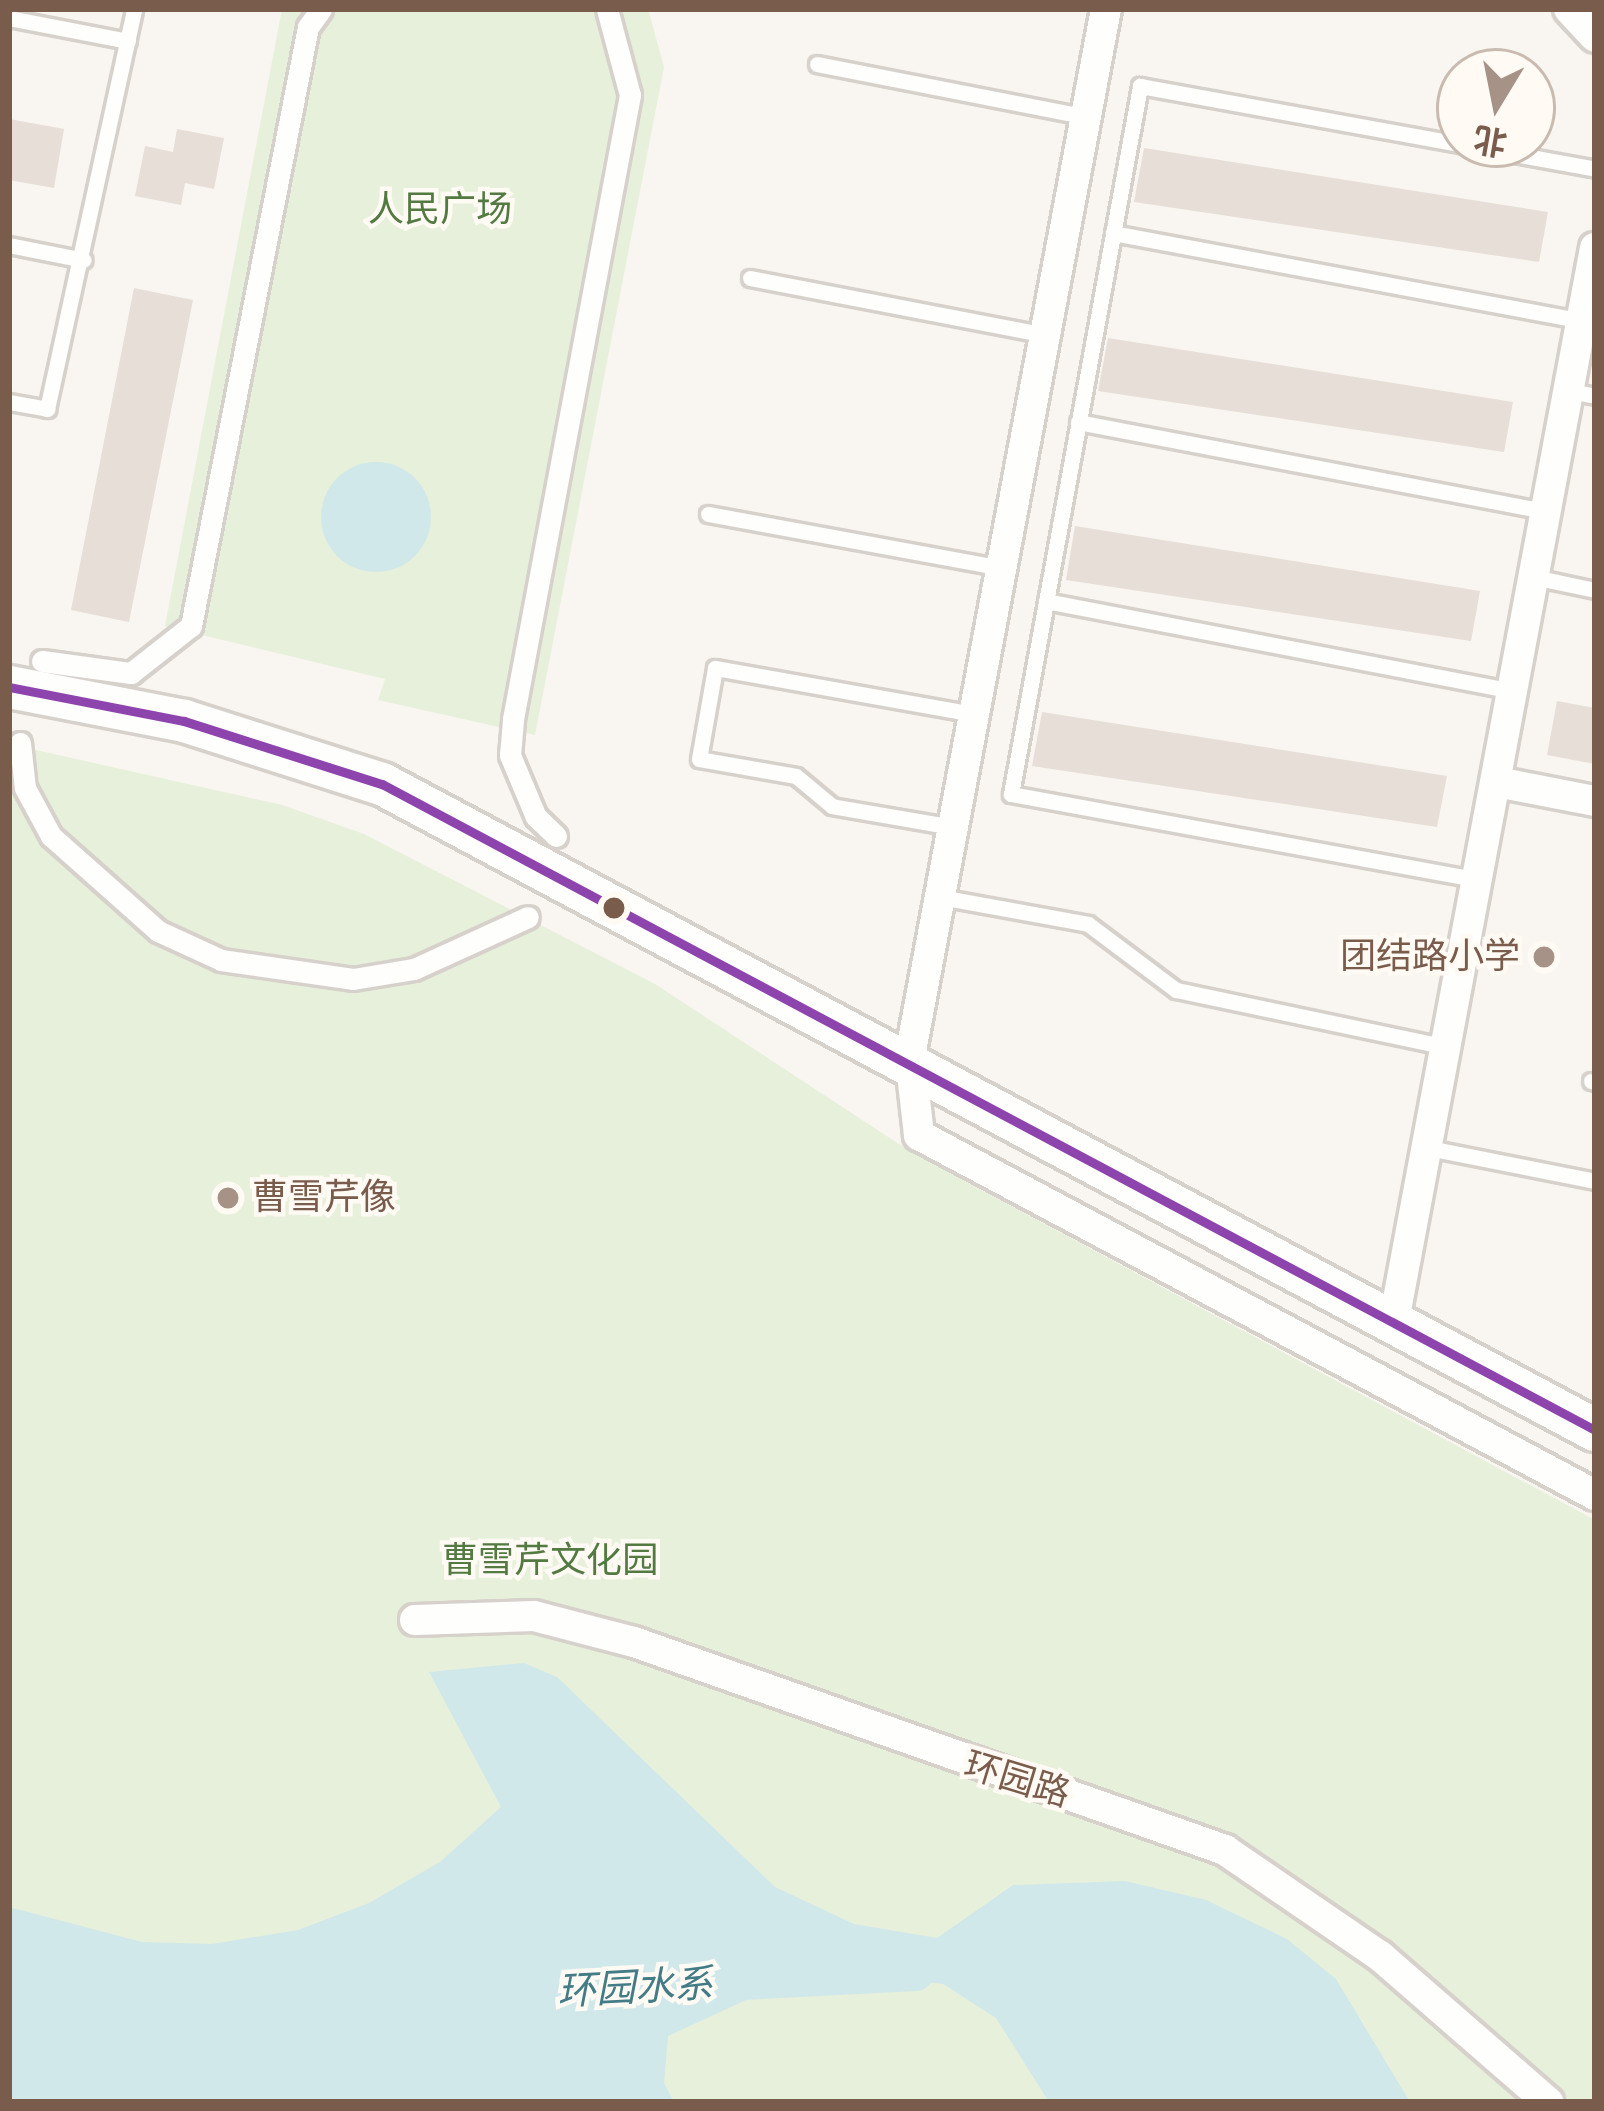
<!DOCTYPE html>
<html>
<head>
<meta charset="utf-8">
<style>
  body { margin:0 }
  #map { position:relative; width:1604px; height:2111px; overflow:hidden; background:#f9f5f0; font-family:"Roboto Condensed","Noto Sans SC",sans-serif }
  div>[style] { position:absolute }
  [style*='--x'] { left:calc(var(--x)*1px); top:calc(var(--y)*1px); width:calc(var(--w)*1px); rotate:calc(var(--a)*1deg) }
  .green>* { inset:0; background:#e7f0db }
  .water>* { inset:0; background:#d0e8ea }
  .round { border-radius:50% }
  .canal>* { height:36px; margin:-18px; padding:0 18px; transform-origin:18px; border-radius:18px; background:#d0e8ea }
  .building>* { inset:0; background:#e6ded7 }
  .roads { filter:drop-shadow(3px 0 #d7d1cb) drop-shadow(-3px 0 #d7d1cb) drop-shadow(0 3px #d7d1cb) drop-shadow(0 -3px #d7d1cb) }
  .service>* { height:15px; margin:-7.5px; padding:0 7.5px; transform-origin:7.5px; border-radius:7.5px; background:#fefefd }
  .pedestrian>* { height:21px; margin:-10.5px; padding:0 10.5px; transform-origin:10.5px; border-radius:10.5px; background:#fefefd }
  .minor>* { height:30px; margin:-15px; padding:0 15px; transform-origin:15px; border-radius:15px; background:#fefefd }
  .secondary>* { height:42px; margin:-21px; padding:0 21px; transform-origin:21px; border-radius:21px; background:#fefefd }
  .bus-1>* { height:9px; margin:-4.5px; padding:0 4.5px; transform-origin:4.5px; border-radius:4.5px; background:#8e44ad }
  .dots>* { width:33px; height:33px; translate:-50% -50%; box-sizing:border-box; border:6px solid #fffaf3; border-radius:50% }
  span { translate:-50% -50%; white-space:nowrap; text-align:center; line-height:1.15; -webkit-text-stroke:9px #fffaf3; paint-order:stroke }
  .park-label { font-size:36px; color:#537a41 }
  .poi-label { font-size:36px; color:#7a5c4d }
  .right { translate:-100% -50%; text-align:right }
  .left { translate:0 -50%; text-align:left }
  .street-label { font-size:36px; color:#7a5c4d }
  .water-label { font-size:39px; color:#437c86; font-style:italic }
  .frame { position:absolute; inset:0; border:12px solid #7a5c4d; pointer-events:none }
  .north { position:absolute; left:1436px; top:48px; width:120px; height:120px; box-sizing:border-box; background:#fffaf3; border:3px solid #cabbb1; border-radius:50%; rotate:190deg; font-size:33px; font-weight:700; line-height:48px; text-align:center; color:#7a5c4d }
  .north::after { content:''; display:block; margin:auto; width:42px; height:54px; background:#a69286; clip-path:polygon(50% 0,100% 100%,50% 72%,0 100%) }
</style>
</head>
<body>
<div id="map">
  <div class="green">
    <div style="clip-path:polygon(282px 9px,648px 9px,664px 67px,535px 735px,378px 700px,385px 679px,165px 626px)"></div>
    <div style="clip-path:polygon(9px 744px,282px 805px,364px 834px,655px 984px,911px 1152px,1595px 1520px,1595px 2102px,9px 2102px)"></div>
  </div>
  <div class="water">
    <div class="round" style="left:321px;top:462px;width:110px;height:110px"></div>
    <div style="clip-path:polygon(524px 1663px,557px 1677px,775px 1887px,854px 1924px,937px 1938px,1013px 1885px,1125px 1881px,1206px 1900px,1287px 1939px,1336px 1979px,1410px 2102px,1049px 2102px,996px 2018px,943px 1984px,863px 1975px,796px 1977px,668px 2036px,664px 2083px,674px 2102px,9px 2102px,9px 1907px,142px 1942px,212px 1944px,298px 1930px,369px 1903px,440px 1862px,501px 1807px,429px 1672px)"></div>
  </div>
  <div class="canal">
    <div style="--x:744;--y:1982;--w:172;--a:-3"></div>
  </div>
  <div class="building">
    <div style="clip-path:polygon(9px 119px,64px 129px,54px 188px,9px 180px)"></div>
    <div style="clip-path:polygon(177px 129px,224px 138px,214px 189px,185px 183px,181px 205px,135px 196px,145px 146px,173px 152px)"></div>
    <div style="clip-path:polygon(1144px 148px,1548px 212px,1539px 262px,1134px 202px)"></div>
    <div style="clip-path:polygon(134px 288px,193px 300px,129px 622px,71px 610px)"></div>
    <div style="clip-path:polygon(1108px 338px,1513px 402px,1504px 452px,1098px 391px)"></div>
    <div style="clip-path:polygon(1075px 526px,1480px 591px,1471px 641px,1066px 580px)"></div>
    <div style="clip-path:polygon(1557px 701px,1595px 708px,1595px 764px,1547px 755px)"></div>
    <div style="clip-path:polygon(1042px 712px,1447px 776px,1437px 827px,1032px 766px)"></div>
  </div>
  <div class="roads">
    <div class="service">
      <div style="--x:9;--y:18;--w:121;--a:10.9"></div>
      <div style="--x:817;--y:64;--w:274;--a:11.1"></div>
      <div style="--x:1113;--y:233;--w:477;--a:10.6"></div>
      <div style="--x:9;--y:245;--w:76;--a:11.3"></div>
      <div style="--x:750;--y:278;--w:300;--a:10.9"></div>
      <div style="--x:1570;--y:391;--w:25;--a:11"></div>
      <div style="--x:9;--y:402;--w:39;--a:10"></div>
      <div style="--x:47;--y:409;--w:409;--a:-77.7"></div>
      <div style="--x:1078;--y:422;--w:476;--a:10.8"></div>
      <div style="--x:708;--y:514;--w:298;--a:10.4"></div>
      <div style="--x:1538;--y:578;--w:58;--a:11.9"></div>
      <div style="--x:1046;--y:601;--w:478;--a:10.9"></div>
      <div style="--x:953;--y:827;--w:123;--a:-170.2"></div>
      <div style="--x:832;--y:806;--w:47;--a:-140.2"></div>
      <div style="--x:796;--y:776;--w:98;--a:-170.1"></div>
      <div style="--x:699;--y:759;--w:92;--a:-80"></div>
      <div style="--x:715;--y:668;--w:263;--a:10.1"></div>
      <div style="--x:1480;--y:880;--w:477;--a:-169.6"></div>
      <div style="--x:1011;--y:794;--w:720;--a:-79.67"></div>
      <div style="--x:1140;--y:86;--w:463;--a:10.3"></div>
      <div style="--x:940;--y:897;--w:150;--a:10.3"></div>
      <div style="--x:1088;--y:924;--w:110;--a:36.9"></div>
      <div style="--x:1176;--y:990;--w:276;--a:11.9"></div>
      <div style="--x:1591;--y:1081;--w:4;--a:14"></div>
      <div style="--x:1429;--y:1148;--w:169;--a:11.2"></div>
    </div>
    <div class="pedestrian">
      <div style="--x:42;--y:661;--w:90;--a:7.7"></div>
      <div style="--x:131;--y:673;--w:76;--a:-38.1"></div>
      <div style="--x:191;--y:626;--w:610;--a:-78.95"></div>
      <div style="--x:308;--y:27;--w:22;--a:-54"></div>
      <div style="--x:20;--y:743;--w:45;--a:83.7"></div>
      <div style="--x:25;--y:788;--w:55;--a:61.6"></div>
      <div style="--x:51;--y:836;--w:143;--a:41.6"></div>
      <div style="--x:158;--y:931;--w:69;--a:24.7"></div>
      <div style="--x:221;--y:960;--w:133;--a:8.2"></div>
      <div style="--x:353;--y:979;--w:62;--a:-9.3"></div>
      <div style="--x:414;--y:969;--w:125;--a:-24.5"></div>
      <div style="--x:556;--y:836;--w:28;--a:-136"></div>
      <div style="--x:536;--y:817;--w:67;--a:-112.8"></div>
      <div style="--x:510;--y:755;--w:36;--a:-85"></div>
      <div style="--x:513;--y:719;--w:635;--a:-79.38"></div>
      <div style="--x:630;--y:95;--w:89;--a:-105"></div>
    </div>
    <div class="minor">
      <div style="--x:1106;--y:9;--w:1065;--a:100.6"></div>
      <div style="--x:910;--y:1056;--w:80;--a:83.5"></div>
      <div style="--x:919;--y:1135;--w:766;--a:28.04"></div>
      <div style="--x:1569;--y:9;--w:38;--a:47"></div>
      <div style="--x:1502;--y:783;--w:95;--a:11"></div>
      <div style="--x:1394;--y:1321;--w:1092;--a:-79.39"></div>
      <div style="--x:415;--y:1620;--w:119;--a:-1.9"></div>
      <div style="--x:534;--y:1616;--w:103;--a:14.6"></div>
      <div style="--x:634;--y:1642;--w:627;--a:19.39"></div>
      <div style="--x:1225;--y:1850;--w:188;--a:34.4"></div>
      <div style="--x:1380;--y:1956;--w:223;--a:41"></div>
    </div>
    <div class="secondary">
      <div style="--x:9;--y:687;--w:178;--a:11"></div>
      <div style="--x:184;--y:721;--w:208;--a:17.7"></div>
      <div style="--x:382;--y:784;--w:1374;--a:28.04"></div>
    </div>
  </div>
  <div class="bus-1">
    <div style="--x:9;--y:687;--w:178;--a:11"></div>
    <div style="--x:184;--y:721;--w:208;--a:17.7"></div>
    <div style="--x:382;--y:784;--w:1374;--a:28.04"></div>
  </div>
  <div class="dots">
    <div style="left:614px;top:908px;background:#7a5c4d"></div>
    <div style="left:1544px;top:957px;background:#a69286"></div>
    <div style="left:228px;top:1198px;background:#a69286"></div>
  </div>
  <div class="park-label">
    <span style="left:440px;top:210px">人民广场</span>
    <span style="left:550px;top:1561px">曹雪芹文化园</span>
  </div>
  <div class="poi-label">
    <span class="right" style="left:1520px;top:957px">团结路小学</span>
    <span class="left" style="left:252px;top:1198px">曹雪芹像</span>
  </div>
  <div class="street-label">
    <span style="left:1017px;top:1780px;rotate:17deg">环园路</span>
  </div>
  <div class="water-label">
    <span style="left:635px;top:1988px;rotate:-3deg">环园水系</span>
  </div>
  <div class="frame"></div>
  <div class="north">北</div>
</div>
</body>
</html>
